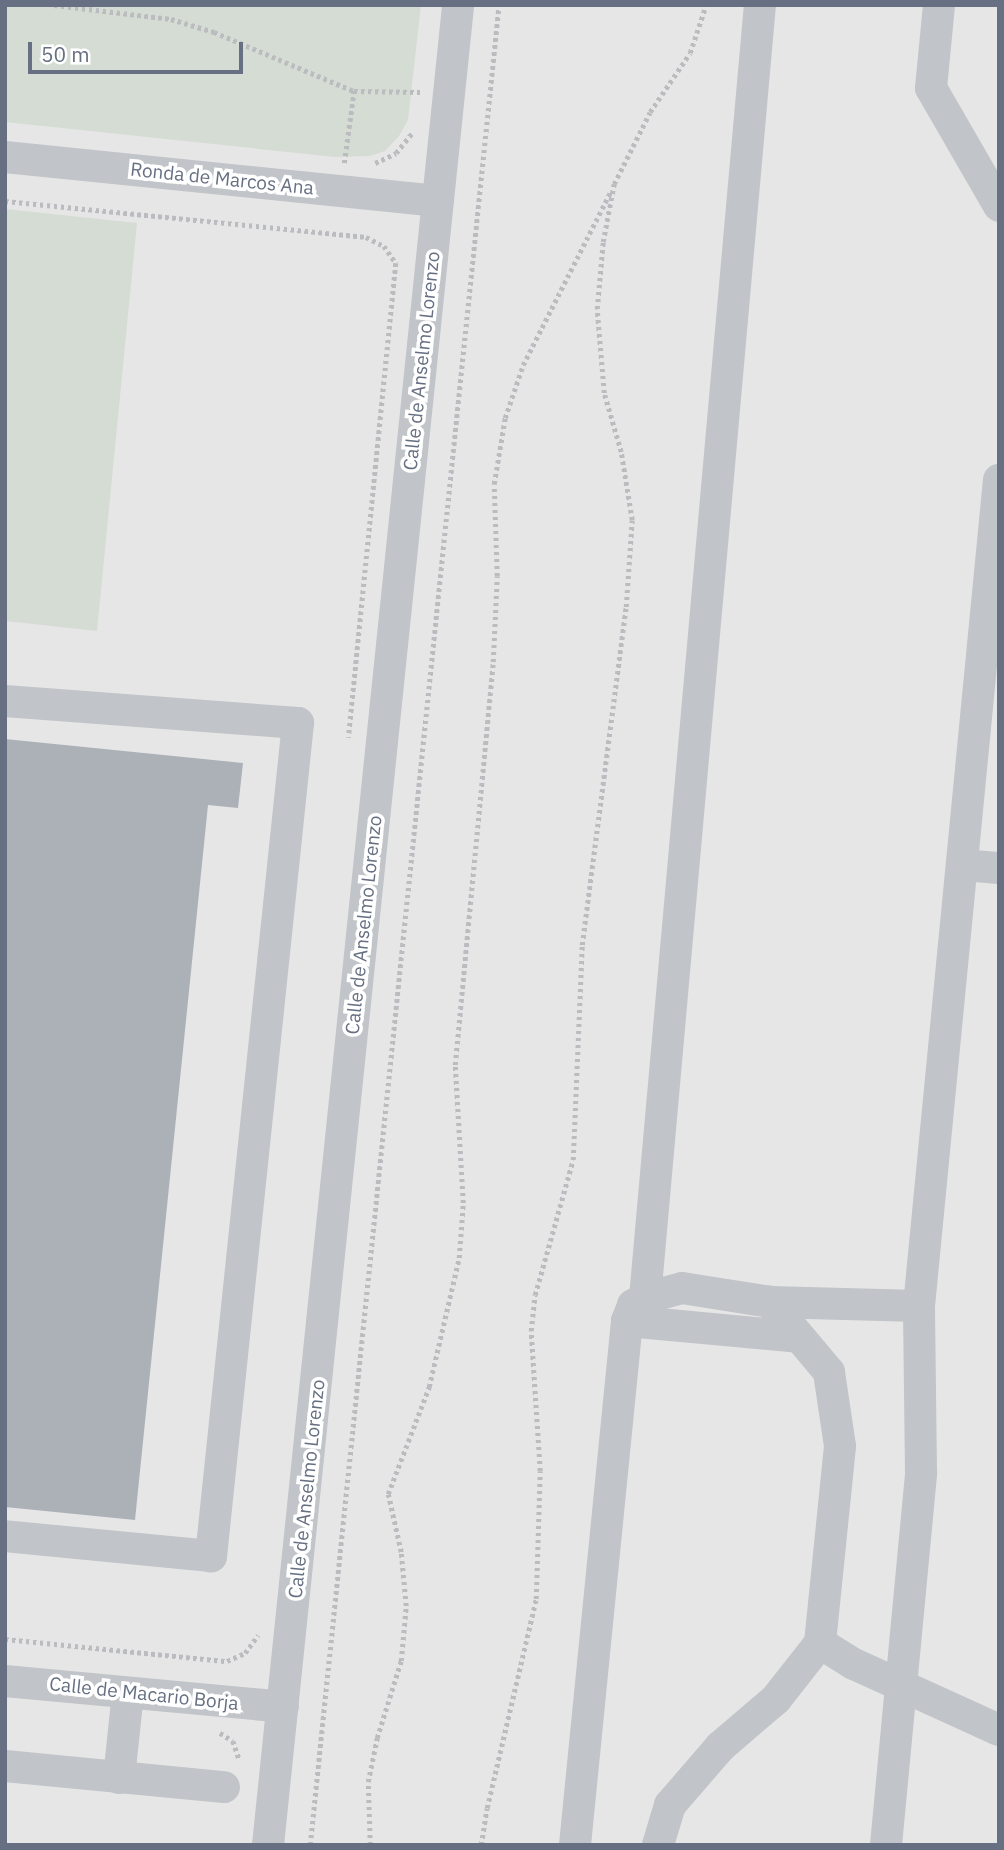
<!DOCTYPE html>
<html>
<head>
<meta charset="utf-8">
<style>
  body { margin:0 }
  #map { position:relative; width:1004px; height:1850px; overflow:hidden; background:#f5f6f2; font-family:"IBM Plex Sans",sans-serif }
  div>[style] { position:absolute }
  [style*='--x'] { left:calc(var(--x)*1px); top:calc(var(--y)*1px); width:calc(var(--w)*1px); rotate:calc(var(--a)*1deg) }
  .built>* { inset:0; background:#e6e6e6 }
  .green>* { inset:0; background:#d5dcd4 }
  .building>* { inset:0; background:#acb1b8 }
  .path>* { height:4.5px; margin-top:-2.25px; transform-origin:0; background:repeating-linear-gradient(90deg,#bbbcbf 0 3.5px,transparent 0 7px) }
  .minor>* { height:32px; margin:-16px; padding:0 16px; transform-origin:16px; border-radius:16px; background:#c1c4c8 }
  span { translate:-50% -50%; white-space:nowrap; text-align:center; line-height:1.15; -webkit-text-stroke:7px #fff; paint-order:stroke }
  .street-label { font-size:19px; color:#667082 }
  .frame { position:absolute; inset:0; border:7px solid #667082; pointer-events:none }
  .scale { position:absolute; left:28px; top:42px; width:215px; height:32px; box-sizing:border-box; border:4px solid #667082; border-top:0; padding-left:9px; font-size:21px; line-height:24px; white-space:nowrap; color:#667082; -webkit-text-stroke:5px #fff; paint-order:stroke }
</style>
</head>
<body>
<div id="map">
  <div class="built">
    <div style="clip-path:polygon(5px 5px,999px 5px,999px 1845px,5px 1845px)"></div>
  </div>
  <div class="green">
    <div style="clip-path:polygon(5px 5px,421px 5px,408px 120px,399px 136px,385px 151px,370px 156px,335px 157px,5px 122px)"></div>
    <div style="clip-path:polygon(5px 209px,137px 223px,97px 631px,5px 621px)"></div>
  </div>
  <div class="building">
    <div style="clip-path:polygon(5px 739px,243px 763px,238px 808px,208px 805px,135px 1520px,5px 1507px)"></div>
  </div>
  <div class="path">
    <div style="--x:54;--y:5;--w:118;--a:6.8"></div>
    <div style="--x:171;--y:19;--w:45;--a:16.8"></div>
    <div style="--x:214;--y:32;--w:152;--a:22.9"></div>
    <div style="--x:354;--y:91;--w:66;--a:0.9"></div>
    <div style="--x:344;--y:163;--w:73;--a:-82.1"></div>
    <div style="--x:375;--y:163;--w:23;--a:-25"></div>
    <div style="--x:396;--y:153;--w:27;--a:-51"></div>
    <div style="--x:5;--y:201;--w:363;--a:5.7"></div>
    <div style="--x:366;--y:237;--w:20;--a:27"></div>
    <div style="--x:384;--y:246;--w:21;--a:55"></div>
    <div style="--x:396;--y:263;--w:477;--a:95.7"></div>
    <div style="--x:5;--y:1639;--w:223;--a:5.7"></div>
    <div style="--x:227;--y:1661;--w:20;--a:-24"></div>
    <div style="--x:245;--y:1653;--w:22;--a:-54"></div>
    <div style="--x:220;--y:1733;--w:15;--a:32"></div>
    <div style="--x:233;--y:1741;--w:21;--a:71"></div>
    <div style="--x:310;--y:1845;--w:1850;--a:-84.14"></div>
    <div style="--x:370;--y:1845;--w:63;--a:-91.8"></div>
    <div style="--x:368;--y:1782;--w:45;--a:-78.4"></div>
    <div style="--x:377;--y:1738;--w:81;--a:-72.7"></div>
    <div style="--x:401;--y:1661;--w:55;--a:-84.8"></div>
    <div style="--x:406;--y:1606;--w:54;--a:-95.3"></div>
    <div style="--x:401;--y:1552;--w:59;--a:-102.6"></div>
    <div style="--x:388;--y:1494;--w:115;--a:-69"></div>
    <div style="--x:429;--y:1387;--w:132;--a:-76.9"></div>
    <div style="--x:459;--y:1258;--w:55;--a:-85.8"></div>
    <div style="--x:463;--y:1203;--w:138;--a:-93.3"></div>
    <div style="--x:455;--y:1065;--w:405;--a:-84.6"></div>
    <div style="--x:493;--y:662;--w:86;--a:-87.3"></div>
    <div style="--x:497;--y:576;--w:92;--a:-91.9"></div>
    <div style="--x:494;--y:484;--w:67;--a:-80.5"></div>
    <div style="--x:505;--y:418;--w:56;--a:-71.2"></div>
    <div style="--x:523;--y:365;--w:195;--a:-63.2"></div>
    <div style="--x:481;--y:1845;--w:37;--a:-81"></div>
    <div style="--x:487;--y:1808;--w:215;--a:-76.8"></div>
    <div style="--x:536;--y:1599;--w:128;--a:-88.2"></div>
    <div style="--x:540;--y:1471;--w:140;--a:-93.7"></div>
    <div style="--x:531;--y:1331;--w:36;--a:-84"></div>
    <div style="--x:535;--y:1295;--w:140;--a:-74.3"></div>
    <div style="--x:573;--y:1160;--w:215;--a:-87.6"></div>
    <div style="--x:582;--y:945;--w:341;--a:-82.6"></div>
    <div style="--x:626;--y:607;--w:87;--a:-86.1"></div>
    <div style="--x:632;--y:520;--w:69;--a:-99.2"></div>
    <div style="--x:621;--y:452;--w:61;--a:-106.1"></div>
    <div style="--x:604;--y:393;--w:84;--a:-94.8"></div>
    <div style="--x:597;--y:309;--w:67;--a:-84.9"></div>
    <div style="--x:603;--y:242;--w:59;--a:-79.3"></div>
    <div style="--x:614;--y:184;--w:80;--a:-63.4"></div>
    <div style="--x:650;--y:112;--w:71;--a:-55.9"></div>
    <div style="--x:690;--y:53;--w:51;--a:-71.6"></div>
  </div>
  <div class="minor">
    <div style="--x:939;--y:5;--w:83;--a:95.5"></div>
    <div style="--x:931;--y:88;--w:136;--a:60"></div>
    <div style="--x:5;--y:157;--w:435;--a:5.8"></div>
    <div style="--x:5;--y:701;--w:294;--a:4.3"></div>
    <div style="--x:298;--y:723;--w:838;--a:95.96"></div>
    <div style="--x:211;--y:1556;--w:207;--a:-174.5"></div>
    <div style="--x:963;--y:865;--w:36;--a:5"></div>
    <div style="--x:645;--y:1298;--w:1298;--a:-84.92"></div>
    <div style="--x:627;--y:1321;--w:172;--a:5.3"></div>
    <div style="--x:820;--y:1643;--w:40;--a:32"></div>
    <div style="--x:854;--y:1664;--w:159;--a:24.5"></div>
    <div style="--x:5;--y:1681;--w:279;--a:5.3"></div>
    <div style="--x:5;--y:1766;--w:220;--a:5.5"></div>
    <div style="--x:119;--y:1778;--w:85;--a:-84"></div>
    <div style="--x:268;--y:1845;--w:1850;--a:-84.1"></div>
    <div style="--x:575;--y:1845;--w:527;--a:-84.33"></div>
    <div style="--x:627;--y:1321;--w:17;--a:-69"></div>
    <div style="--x:633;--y:1305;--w:14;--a:-30"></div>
    <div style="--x:645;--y:1298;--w:38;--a:-15"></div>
    <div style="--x:682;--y:1288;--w:89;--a:9"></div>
    <div style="--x:770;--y:1302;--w:149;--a:1.5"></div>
    <div style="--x:658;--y:1845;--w:42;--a:-73.3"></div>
    <div style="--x:670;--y:1805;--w:77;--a:-49.2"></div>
    <div style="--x:720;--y:1747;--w:74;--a:-40.6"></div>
    <div style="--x:776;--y:1699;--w:71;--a:-51.8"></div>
    <div style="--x:820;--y:1643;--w:198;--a:-84.2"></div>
    <div style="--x:840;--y:1446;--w:75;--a:-98.5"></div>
    <div style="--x:829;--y:1372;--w:92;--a:-130.1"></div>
    <div style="--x:886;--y:1845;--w:374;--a:-84.6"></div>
    <div style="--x:921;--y:1473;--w:167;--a:-90.7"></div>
    <div style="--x:919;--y:1306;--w:830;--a:-84.47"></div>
  </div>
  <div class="street-label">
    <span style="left:222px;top:179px;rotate:6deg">Ronda de Marcos Ana</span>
    <span style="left:422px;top:361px;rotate:-84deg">Calle de Anselmo Lorenzo</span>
    <span style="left:364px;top:925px;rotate:-84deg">Calle de Anselmo Lorenzo</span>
    <span style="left:307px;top:1489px;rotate:-84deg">Calle de Anselmo Lorenzo</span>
    <span style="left:144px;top:1694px;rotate:6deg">Calle de Macario Borja</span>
  </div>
  <div class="frame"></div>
  <div class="scale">50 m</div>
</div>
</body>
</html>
